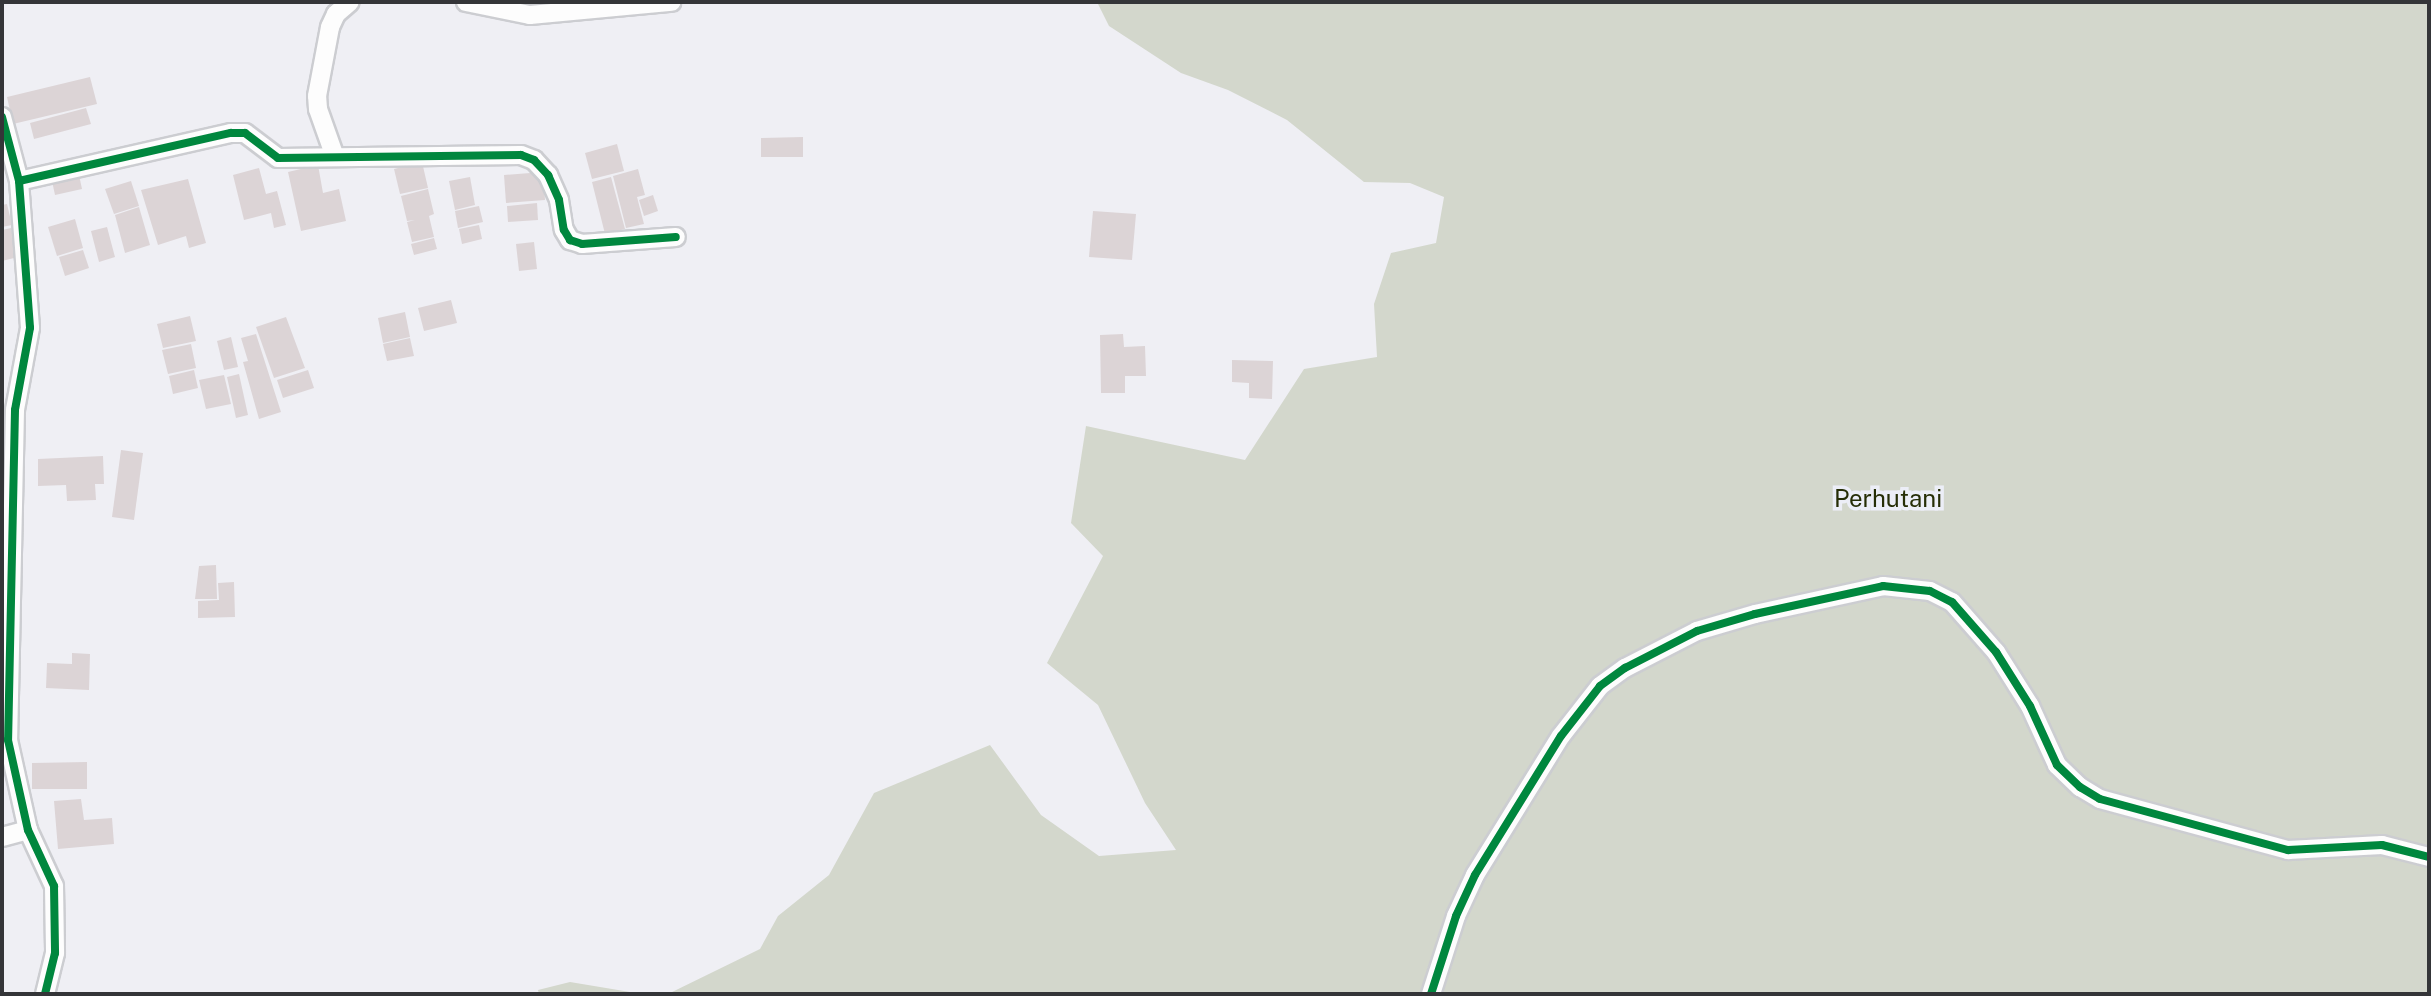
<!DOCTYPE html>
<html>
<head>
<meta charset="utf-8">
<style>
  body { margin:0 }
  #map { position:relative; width:2431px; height:996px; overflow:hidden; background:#efeff4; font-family:"Public Sans",sans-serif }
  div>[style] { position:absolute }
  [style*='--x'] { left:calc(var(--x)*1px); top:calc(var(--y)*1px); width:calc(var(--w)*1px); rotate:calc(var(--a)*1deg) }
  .green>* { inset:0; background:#d3d7cc }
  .building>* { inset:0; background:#dcd4d6 }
  .roads { filter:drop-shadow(2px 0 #cccdd1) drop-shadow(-2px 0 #cccdd1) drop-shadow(0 2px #cccdd1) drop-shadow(0 -2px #cccdd1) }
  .minor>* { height:18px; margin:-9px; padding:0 9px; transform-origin:9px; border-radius:9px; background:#fdfdfd }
  .cycleway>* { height:8px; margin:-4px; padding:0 4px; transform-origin:4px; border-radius:4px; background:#00873e }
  span { translate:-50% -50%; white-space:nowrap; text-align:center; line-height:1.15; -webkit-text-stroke:7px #eceef7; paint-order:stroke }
  .park-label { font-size:24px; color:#262e06 }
  .frame { position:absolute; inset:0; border:4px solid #343538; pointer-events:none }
</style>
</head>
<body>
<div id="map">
  <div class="green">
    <div style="clip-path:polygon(1097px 2px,2429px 2px,2429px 994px,668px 994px,760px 949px,778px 916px,829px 875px,874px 793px,990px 745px,1041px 815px,1099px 856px,1176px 850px,1145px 803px,1098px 705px,1047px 663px,1103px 556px,1071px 523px,1086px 426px,1245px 460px,1304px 369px,1377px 357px,1374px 304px,1391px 253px,1436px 243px,1444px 197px,1410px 183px,1364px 182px,1287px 120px,1228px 90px,1181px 73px,1109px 26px)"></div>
    <div style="clip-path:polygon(570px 982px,642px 994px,539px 994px,538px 990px)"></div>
  </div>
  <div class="building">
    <div style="clip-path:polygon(90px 77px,97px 104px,13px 124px,7px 97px)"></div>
    <div style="clip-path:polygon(86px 108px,91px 124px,34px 139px,30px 123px)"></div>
    <div style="clip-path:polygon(803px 137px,803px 157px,761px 157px,761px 138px)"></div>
    <div style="clip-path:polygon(617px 144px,624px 171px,592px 179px,585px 153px)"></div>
    <div style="clip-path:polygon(422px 162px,428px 188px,400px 194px,394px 169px)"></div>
    <div style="clip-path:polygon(318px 165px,323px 193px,339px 189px,346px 221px,301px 231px,288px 172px)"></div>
    <div style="clip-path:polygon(259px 168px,266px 194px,277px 191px,286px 225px,274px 228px,271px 213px,244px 220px,233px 175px)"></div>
    <div style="clip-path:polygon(638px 169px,645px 195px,637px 197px,644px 224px,626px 228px,613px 176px)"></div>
    <div style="clip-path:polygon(543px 172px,545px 200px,506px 203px,504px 175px)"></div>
    <div style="clip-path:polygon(79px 175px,82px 189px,55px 195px,52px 181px)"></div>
    <div style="clip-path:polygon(470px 177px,475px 205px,455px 210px,449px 181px)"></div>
    <div style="clip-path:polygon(611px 177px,625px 229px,605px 234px,592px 182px)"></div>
    <div style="clip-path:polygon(188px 179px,206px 243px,189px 248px,186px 236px,158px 245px,141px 190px)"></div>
    <div style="clip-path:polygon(131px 181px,139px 206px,114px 214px,105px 189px)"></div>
    <div style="clip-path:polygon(428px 189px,434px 214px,429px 216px,434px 237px,412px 242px,407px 222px,415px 220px,407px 221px,401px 196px)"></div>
    <div style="clip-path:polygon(653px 195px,658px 211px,644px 216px,639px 200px)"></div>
    <div style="clip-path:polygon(537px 203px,538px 220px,508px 222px,507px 206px)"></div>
    <div style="clip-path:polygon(7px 204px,12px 225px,2px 227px,2px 205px)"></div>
    <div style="clip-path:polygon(479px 206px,483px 222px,458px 228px,455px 211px)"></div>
    <div style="clip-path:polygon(139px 207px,150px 245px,125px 253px,115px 215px)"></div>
    <div style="clip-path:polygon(1093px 211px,1136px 214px,1132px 260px,1089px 257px)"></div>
    <div style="clip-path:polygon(75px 219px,83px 248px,57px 256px,48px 227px)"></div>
    <div style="clip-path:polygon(479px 225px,482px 239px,462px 244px,459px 229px)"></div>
    <div style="clip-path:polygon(107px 227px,115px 257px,99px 262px,91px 231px)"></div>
    <div style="clip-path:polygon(11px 228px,18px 257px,2px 261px,2px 230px)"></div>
    <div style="clip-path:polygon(434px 238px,437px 249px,414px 255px,411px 244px)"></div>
    <div style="clip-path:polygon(534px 242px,537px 269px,519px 271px,516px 244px)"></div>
    <div style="clip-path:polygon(83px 250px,89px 268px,65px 276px,59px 257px)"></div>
    <div style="clip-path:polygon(451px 300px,457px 323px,424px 331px,418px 308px)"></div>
    <div style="clip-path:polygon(405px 312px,410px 337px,383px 343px,378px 318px)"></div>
    <div style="clip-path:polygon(190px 316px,196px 341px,163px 348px,157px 324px)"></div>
    <div style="clip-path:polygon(286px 317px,305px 368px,274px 378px,256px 327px)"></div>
    <div style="clip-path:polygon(256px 334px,281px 412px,259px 419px,243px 362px,248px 361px,241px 338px)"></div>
    <div style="clip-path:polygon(1123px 334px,1124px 347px,1145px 346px,1146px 376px,1125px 376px,1125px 393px,1101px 393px,1100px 335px)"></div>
    <div style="clip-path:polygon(231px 337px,238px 367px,224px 370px,217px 341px)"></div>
    <div style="clip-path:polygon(410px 338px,414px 356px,387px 361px,383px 344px)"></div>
    <div style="clip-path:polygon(191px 344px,196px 368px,168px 374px,162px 350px)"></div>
    <div style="clip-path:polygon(1232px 360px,1273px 361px,1272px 399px,1249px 398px,1249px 383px,1232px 382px)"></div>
    <div style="clip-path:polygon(194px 370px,198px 388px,173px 394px,169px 376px)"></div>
    <div style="clip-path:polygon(308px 370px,314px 388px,283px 398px,277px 380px)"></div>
    <div style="clip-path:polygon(239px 374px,248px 415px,236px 418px,227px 377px)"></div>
    <div style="clip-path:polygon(224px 375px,231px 404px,206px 409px,199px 380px)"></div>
    <div style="clip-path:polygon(121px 450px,143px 453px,134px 520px,112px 517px)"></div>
    <div style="clip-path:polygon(103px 456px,104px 484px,95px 484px,96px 500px,67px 501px,66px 485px,38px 486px,38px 459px)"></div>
    <div style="clip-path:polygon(216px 565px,217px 599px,195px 599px,199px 566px)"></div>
    <div style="clip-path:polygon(234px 582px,235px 617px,198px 618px,198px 601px,219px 600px,218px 583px)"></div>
    <div style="clip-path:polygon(72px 653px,90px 654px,89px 690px,46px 688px,47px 663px,72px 664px)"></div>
    <div style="clip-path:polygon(87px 762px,87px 789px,32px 789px,32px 763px)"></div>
    <div style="clip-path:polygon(81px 799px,84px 820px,112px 818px,114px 844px,58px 849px,54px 801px)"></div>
  </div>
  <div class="roads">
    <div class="minor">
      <div style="--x:466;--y:2;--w:65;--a:11.5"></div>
      <div style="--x:530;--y:15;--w:142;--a:-5.3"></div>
      <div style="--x:2;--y:117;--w:66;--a:75.1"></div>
      <div style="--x:19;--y:181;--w:147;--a:85.7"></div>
      <div style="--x:30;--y:328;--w:83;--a:100.4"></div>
      <div style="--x:15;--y:410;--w:330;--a:91.2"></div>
      <div style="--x:8;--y:740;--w:92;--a:77.5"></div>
      <div style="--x:28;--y:830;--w:62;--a:65.1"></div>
      <div style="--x:54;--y:886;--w:67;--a:89.1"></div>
      <div style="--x:55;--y:953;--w:42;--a:103.7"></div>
      <div style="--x:335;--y:157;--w:51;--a:-109.5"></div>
      <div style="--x:318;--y:109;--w:13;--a:-94"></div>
      <div style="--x:317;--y:96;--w:70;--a:-79.3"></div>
      <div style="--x:330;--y:27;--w:14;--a:-65"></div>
      <div style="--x:336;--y:14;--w:18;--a:-41"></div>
      <div style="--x:19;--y:181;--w:217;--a:-12.8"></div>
      <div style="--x:231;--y:133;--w:14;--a:0"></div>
      <div style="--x:245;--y:133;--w:41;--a:37.1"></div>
      <div style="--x:278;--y:158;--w:243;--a:-0.7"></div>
      <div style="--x:521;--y:155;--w:14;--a:21"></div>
      <div style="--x:534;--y:160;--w:21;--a:47"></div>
      <div style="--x:548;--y:175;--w:27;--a:66"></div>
      <div style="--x:559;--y:200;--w:30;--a:81"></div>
      <div style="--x:564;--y:230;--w:12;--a:59"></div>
      <div style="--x:570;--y:240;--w:13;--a:18"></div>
      <div style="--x:582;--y:244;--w:94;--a:-4.3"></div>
      <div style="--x:2;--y:837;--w:27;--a:-15"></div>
      <div style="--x:1431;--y:994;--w:82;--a:-72.2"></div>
      <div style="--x:1456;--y:916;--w:45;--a:-65.1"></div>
      <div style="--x:1475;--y:875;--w:163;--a:-58.3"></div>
      <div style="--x:1561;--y:736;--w:63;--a:-52"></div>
      <div style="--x:1600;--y:686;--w:31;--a:-36"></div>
      <div style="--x:1625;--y:668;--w:81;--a:-27.2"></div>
      <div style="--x:1697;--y:631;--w:60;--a:-16.3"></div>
      <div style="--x:1755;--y:614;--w:131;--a:-12.3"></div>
      <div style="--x:1883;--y:586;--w:47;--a:6.1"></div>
      <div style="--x:1930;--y:591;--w:25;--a:27"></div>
      <div style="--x:1952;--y:602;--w:67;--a:48.7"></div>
      <div style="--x:1996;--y:652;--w:64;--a:57.8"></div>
      <div style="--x:2030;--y:706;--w:65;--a:65.4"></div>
      <div style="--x:2057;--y:765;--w:32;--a:44"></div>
      <div style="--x:2080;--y:787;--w:23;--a:31"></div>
      <div style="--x:2100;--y:799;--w:195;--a:15.2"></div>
      <div style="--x:2288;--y:850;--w:94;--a:-3"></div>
      <div style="--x:2382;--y:845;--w:49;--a:14.3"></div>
    </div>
  </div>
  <div class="cycleway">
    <div style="--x:2;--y:117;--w:66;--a:75.1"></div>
    <div style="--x:19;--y:181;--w:147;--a:85.7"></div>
    <div style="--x:30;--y:328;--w:83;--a:100.4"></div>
    <div style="--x:15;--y:410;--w:330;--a:91.2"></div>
    <div style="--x:8;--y:740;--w:92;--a:77.5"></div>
    <div style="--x:28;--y:830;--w:62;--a:65.1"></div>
    <div style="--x:54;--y:886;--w:67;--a:89.1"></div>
    <div style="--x:55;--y:953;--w:42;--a:103.7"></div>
    <div style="--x:19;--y:181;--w:217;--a:-12.8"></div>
    <div style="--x:231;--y:133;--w:14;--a:0"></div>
    <div style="--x:245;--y:133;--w:41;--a:37.1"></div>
    <div style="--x:278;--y:158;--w:243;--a:-0.7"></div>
    <div style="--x:521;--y:155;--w:14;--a:21"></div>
    <div style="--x:534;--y:160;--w:21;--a:47"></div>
    <div style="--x:548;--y:175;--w:27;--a:66"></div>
    <div style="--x:559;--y:200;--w:30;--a:81"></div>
    <div style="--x:564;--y:230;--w:12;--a:59"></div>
    <div style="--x:570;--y:240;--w:13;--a:18"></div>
    <div style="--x:582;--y:244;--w:94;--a:-4.3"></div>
    <div style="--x:1431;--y:994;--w:82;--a:-72.2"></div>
    <div style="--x:1456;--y:916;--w:45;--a:-65.1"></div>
    <div style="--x:1475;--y:875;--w:163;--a:-58.3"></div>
    <div style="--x:1561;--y:736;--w:63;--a:-52"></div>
    <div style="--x:1600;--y:686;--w:31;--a:-36"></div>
    <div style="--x:1625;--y:668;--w:81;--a:-27.2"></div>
    <div style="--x:1697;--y:631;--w:60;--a:-16.3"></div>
    <div style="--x:1755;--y:614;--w:131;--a:-12.3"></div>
    <div style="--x:1883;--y:586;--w:47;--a:6.1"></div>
    <div style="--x:1930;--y:591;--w:25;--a:27"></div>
    <div style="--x:1952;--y:602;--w:67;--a:48.7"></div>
    <div style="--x:1996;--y:652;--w:64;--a:57.8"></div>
    <div style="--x:2030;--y:706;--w:65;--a:65.4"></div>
    <div style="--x:2057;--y:765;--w:32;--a:44"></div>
    <div style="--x:2080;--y:787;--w:23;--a:31"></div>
    <div style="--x:2100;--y:799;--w:195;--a:15.2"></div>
    <div style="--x:2288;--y:850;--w:94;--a:-3"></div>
    <div style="--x:2382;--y:845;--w:49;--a:14.3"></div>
  </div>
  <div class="park-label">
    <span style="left:1888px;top:499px">Perhutani</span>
  </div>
  <div class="frame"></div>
</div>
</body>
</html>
